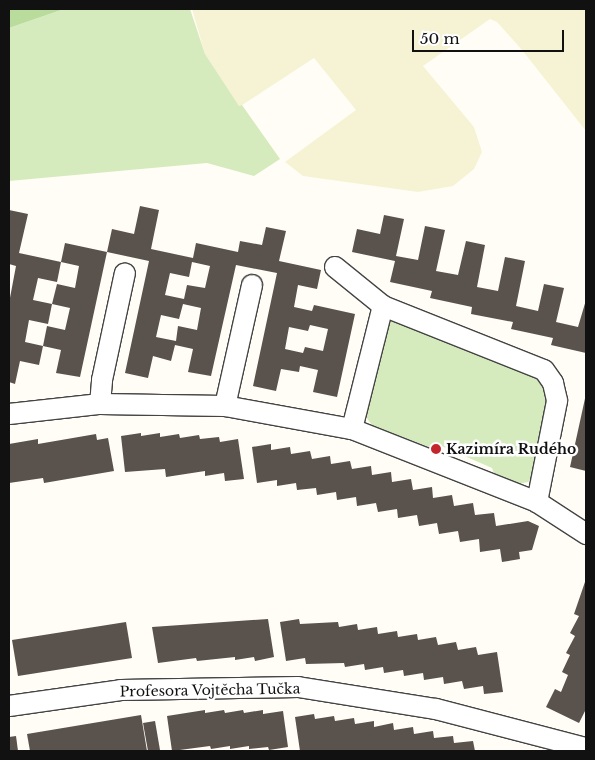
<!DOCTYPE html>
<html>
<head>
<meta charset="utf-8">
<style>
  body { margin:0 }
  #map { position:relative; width:595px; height:760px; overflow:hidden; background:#fffdf5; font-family:"Libre Baskerville",serif }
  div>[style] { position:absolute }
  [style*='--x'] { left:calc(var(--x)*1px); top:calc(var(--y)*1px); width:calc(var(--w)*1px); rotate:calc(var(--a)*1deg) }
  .farmland>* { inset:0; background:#f6f3d4 }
  .green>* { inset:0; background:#d5ebbd }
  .forest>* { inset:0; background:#b9dc9c }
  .building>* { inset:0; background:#5a524d }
  .roads { filter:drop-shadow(1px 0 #444) drop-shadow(-1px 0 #444) drop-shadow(0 1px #444) drop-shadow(0 -1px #444) }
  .minor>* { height:20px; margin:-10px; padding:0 10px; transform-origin:10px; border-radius:10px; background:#fff }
  .dots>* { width:14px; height:14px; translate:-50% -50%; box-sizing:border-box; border:2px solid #fff; border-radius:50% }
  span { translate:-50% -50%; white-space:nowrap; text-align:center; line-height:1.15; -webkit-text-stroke:5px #fff; paint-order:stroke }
  .poi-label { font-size:14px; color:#111; font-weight:700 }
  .left { translate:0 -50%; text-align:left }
  .street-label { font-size:14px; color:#111 }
  .frame { position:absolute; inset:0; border:10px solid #111; pointer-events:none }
  .scale { position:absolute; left:412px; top:30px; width:152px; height:22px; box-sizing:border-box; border:2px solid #111; border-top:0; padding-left:6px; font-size:15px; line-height:18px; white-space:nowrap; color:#111; -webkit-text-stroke:4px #fff; paint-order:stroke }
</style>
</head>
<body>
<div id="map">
  <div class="farmland">
    <div style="clip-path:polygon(192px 9px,586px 9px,586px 131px,522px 50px,497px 22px,490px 19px,423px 66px,474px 127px,482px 152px,474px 169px,453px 186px,418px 192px,303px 176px,285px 162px,356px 110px,314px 58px,239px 107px,205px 54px)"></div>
  </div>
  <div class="green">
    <div style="clip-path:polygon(64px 9px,190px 9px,205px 54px,239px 106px,242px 105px,280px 159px,254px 176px,207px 163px,9px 181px,9px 28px)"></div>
    <div style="clip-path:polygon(392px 318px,541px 378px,549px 397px,534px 477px,528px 482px,517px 484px,494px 473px,492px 468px,437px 444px,434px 449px,372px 425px,366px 417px,365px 407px,381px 329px)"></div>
  </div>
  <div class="forest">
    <div style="clip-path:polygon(9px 9px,64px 9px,9px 28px)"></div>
  </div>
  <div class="building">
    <div style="clip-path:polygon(evenodd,140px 206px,159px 210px,151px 249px,193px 258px,196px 243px,238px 252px,240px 241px,262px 245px,266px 227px,286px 231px,279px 261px,321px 270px,317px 289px,298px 285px,294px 307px,312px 311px,314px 305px,355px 314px,337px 397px,313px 392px,318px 370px,300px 366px,299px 372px,281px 369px,276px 391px,253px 386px,277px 273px,236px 265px,211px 376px,188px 372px,193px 349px,175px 345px,171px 361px,153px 356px,148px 378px,125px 373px,149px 261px,107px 252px,112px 229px,134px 234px,140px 206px,192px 262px,210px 266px,205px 288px,187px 285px,184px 299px,165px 295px,170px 273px,189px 277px,192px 262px,140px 206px,183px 304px,201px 308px,197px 330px,178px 326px,176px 341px,156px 337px,161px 315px,179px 319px,183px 304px,140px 206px,310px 325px,328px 329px,323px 351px,305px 347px,303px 353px,285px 349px,289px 327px,308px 331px,310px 325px)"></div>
    <div style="clip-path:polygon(9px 210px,28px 214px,19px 253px,61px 262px,57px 282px,38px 278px,33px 300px,52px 304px,48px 324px,29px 320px,25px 342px,43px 346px,47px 326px,65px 330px,70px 308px,52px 304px,57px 284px,75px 288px,79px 266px,61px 262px,65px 243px,107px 252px,80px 377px,56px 373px,61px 350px,43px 346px,39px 365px,20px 361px,15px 384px,9px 382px,9px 303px,16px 266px,9px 264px)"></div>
    <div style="clip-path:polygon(384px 215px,404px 219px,396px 256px,418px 260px,425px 226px,445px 230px,436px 271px,458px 275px,466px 241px,485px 245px,477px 287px,498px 291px,505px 257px,525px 261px,516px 306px,538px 311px,544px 284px,564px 288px,556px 322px,578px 327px,586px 300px,586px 353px,551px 345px,553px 338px,511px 329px,513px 322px,471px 314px,472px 307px,430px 298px,432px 291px,390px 282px,395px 261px,352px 252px,357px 229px,380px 234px)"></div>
    <div style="clip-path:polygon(586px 394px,586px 471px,570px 467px)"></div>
    <div style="clip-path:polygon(141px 433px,141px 436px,160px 433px,160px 437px,179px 434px,180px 438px,199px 435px,200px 439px,219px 437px,220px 442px,238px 439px,244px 479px,225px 481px,224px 473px,205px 476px,205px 471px,166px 477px,165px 469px,125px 472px,121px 436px)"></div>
    <div style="clip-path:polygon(96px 434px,97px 440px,108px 438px,114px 471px,44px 483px,43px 478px,9px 483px,9px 444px,38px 439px,38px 444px)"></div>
    <div style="clip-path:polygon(271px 444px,271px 450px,290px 447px,291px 454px,310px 451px,312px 459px,330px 456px,331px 464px,350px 461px,352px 469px,371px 466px,372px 475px,391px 472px,392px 482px,411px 479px,413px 490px,432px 487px,433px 498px,452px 495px,454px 506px,473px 503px,475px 515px,494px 513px,496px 526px,528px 521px,539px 526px,532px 550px,519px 552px,520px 559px,502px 562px,500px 549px,480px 552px,479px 539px,460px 542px,458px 531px,439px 534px,437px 523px,419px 526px,417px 515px,398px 518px,397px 509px,378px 512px,376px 503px,357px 506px,356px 497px,337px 500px,336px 492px,317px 495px,316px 488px,297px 490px,296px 483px,277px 486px,277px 480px,257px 483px,252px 447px)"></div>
    <div style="clip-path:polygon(586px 579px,586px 709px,579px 723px,546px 707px,555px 689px,561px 692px,568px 675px,562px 672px,570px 655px,566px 653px,575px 636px,570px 633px,579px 616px,574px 614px)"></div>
    <div style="clip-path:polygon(268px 619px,274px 657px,255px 661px,254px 657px,235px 660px,235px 657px,197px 661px,196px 658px,158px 663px,152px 627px)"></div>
    <div style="clip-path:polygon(299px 619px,300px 624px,338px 622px,339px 627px,357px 624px,358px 630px,377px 627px,378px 634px,397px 631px,398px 637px,417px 634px,418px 640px,436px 637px,438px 645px,456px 642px,458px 650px,476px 647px,478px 655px,497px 652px,503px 692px,484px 694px,483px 686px,464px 689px,462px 681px,444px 684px,443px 677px,424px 680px,423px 673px,404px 676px,403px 670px,384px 673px,383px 667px,365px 670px,364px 664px,345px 667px,344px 663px,306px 664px,305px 658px,286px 661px,280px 622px)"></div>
    <div style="clip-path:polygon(126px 622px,132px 658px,18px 676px,12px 640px)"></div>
    <div style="clip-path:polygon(205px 710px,205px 713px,224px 710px,225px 713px,243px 710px,244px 713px,263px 710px,263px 714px,283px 711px,288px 747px,269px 750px,268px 747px,249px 749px,249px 746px,230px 749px,230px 746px,211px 749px,210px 746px,172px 751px,167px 716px)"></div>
    <div style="clip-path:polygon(314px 714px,315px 719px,334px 716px,335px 721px,354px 718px,355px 724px,374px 721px,374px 727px,393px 723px,394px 730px,413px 727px,414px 734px,433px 731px,434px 738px,453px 736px,454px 743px,473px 741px,475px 751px,300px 751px,295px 717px)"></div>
    <div style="clip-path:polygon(141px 715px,147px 751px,30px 751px,27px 734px)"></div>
    <div style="clip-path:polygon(155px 721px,160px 750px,148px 751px,143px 723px)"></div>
    <div style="clip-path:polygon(16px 736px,18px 751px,9px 751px,9px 737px)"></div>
  </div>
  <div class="roads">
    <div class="minor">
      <div style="--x:335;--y:267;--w:62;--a:39.1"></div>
      <div style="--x:383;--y:306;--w:173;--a:21.7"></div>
      <div style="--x:544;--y:370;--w:16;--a:55"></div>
      <div style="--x:553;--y:383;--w:18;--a:77"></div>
      <div style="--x:557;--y:401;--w:103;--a:101.2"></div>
      <div style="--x:100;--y:404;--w:24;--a:-85"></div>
      <div style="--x:102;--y:380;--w:109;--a:-77.9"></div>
      <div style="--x:225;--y:406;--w:124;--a:-77.4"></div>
      <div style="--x:9;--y:414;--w:92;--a:-6.3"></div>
      <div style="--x:100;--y:404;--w:125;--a:0.9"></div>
      <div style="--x:225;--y:406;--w:129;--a:10.3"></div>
      <div style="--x:352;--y:429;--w:199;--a:21.5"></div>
      <div style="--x:537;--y:502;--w:59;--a:33.1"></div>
      <div style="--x:352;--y:429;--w:127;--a:-75.9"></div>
      <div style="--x:9;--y:706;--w:113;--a:-8.1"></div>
      <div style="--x:121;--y:690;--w:177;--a:-1"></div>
      <div style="--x:298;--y:687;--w:140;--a:9.1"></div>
      <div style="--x:436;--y:709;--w:155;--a:14.6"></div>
    </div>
  </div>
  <div class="dots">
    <div style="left:436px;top:449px;background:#c4262e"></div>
  </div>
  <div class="poi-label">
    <span class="left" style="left:446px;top:449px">Kazimíra Rudého</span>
  </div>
  <div class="street-label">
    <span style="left:210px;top:690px;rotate:-1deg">Profesora Vojtěcha Tučka</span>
  </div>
  <div class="frame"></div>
  <div class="scale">50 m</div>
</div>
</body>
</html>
